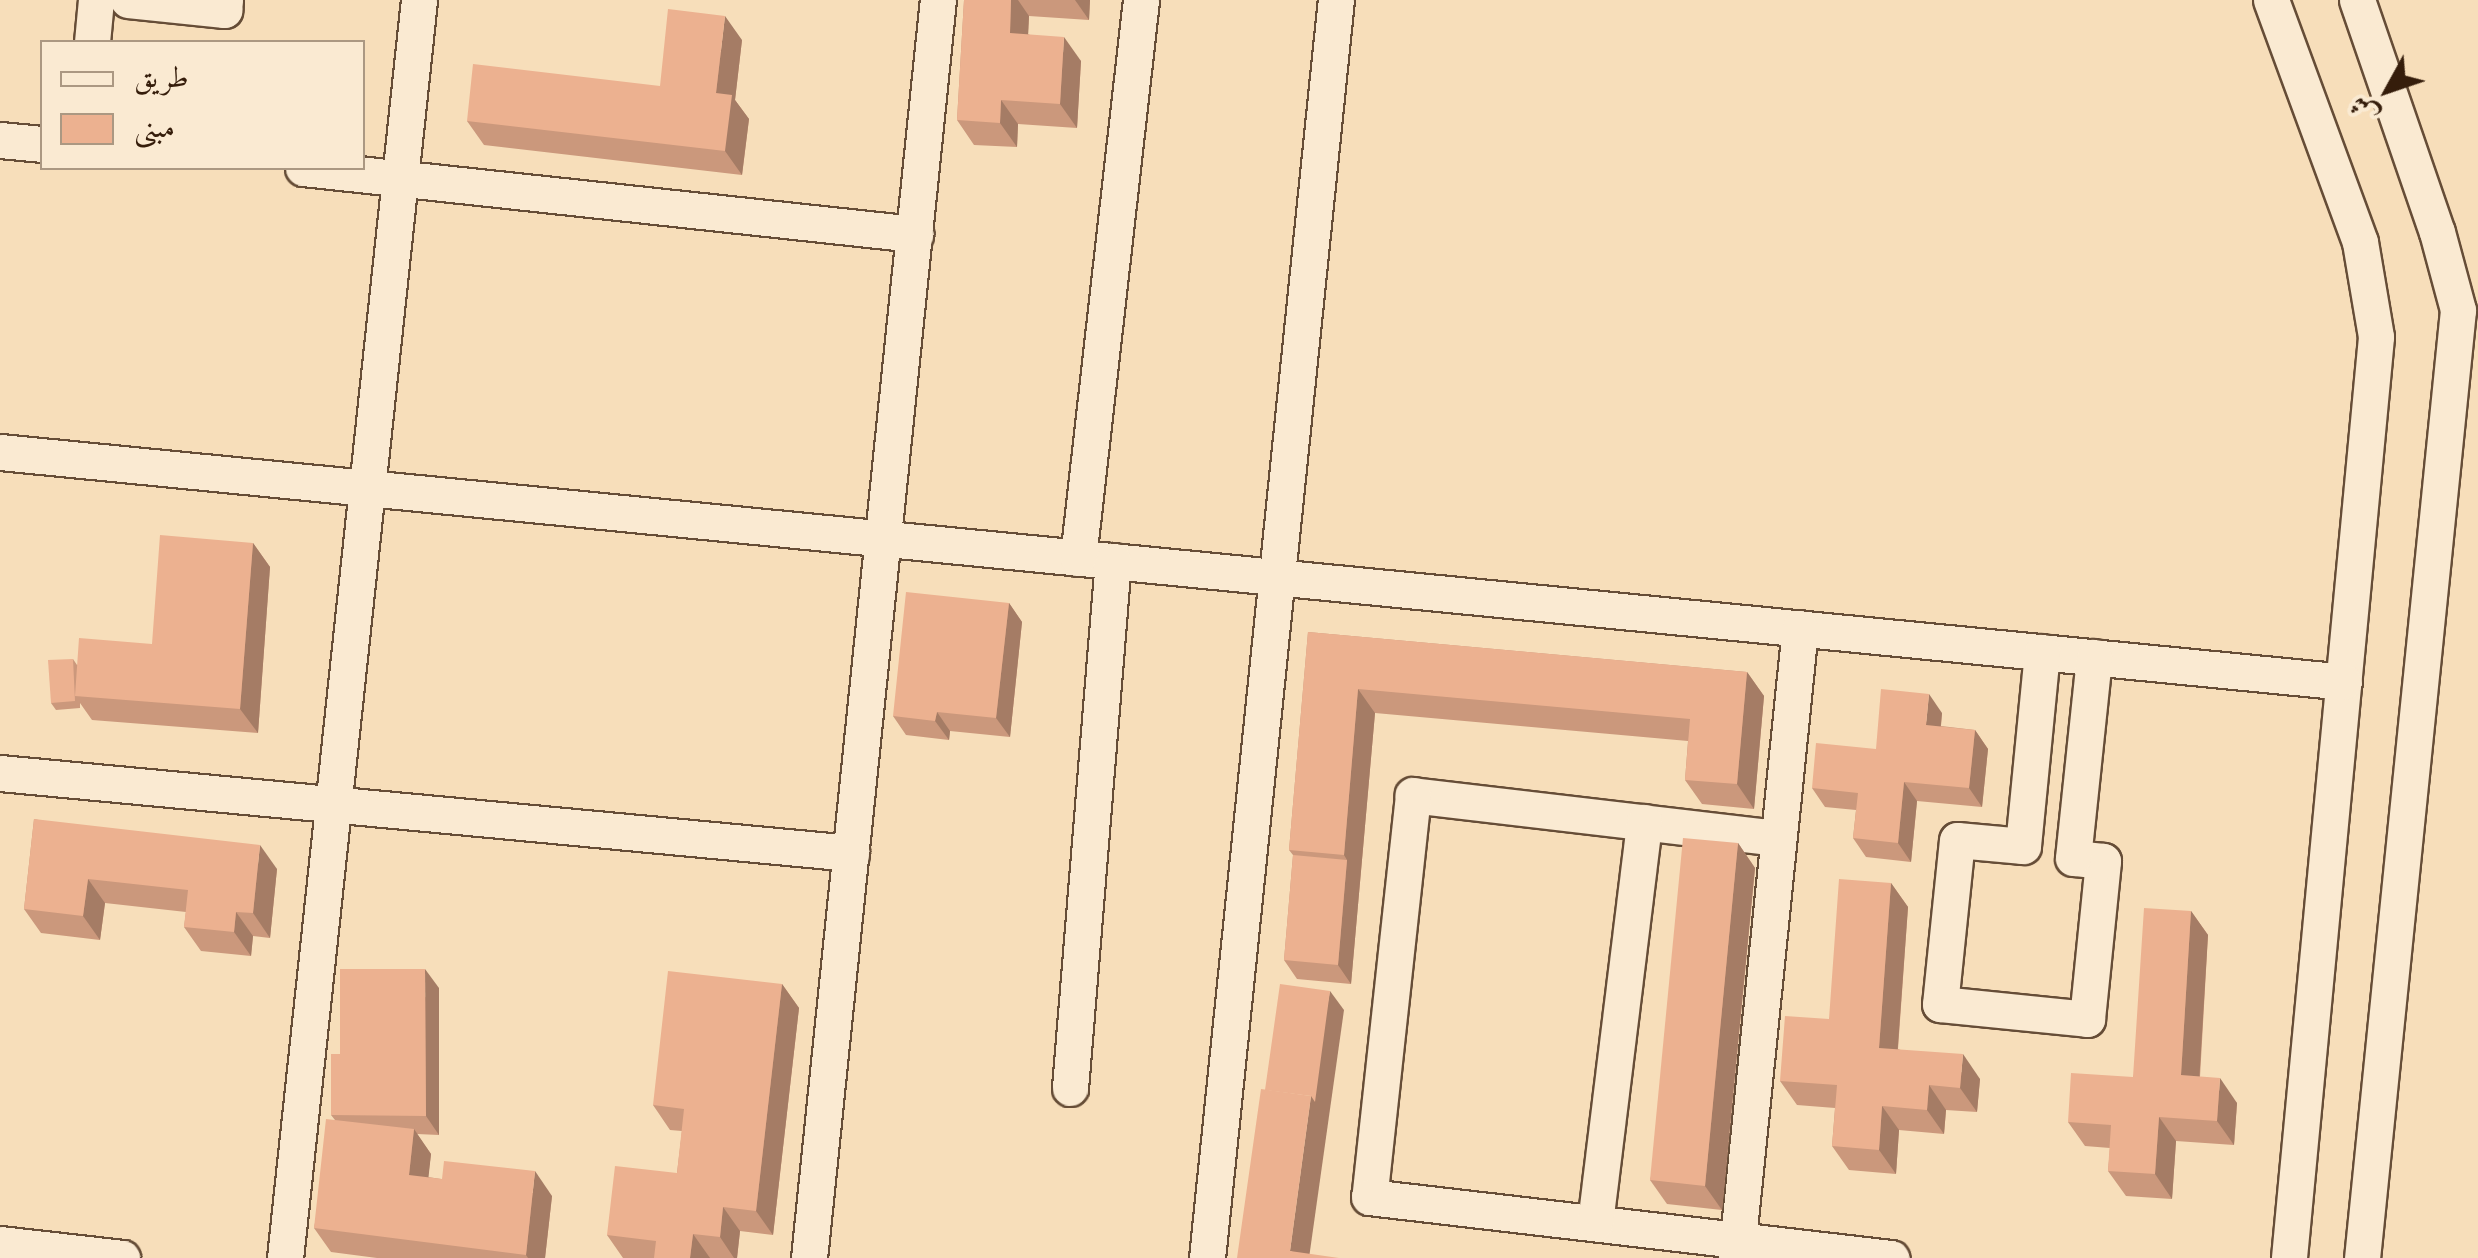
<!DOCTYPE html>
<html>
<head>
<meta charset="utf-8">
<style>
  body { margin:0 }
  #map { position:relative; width:2478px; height:1258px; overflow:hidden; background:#f7deba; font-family:"IM FELL DW Pica",Amiri,serif }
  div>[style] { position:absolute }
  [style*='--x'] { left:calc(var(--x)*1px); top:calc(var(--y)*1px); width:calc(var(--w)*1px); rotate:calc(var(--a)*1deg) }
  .roads { filter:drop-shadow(2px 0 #664d37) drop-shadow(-2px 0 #664d37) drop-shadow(0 2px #664d37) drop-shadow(0 -2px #664d37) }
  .street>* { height:35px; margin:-17.5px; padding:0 17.5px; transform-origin:17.5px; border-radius:17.5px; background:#faead2 }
  .wall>* { inset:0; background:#cb987c }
  .shaded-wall>* { inset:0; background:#a57c65 }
  .building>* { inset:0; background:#ecb190 }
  span { translate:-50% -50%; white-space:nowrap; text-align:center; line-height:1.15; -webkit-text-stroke:8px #faead2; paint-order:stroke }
  .legend { position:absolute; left:40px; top:40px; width:325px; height:130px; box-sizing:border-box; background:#faead2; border:2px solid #ab9882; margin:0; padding:12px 18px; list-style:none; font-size:30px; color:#351d0b }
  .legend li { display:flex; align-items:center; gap:20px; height:50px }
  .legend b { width:50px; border:2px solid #ab9882 }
  .north { position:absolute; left:2338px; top:40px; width:100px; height:100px; -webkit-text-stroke:8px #faead2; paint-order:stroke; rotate:230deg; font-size:28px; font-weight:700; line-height:40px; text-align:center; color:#351d0b }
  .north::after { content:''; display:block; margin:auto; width:35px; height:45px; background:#351d0b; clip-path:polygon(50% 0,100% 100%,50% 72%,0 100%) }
</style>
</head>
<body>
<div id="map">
  <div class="roads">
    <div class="street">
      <div style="--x:128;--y:0;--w:97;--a:5.9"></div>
      <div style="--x:224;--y:10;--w:10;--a:-84"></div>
      <div style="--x:2271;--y:0;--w:258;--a:69.8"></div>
      <div style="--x:2360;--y:242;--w:96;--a:80.4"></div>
      <div style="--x:2376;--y:337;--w:925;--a:95.4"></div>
      <div style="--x:2357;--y:0;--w:245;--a:71"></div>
      <div style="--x:2437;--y:232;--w:81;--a:74.9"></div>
      <div style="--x:2458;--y:310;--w:953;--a:95.78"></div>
      <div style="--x:92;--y:42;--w:42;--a:-84.6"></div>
      <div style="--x:0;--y:140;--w:42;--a:5.4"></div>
      <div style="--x:303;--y:168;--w:616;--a:6.16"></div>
      <div style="--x:0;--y:452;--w:2355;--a:5.6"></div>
      <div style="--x:1078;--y:558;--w:562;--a:-83.56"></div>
      <div style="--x:2042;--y:652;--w:195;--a:95.6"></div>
      <div style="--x:2023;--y:846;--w:66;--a:-174.8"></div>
      <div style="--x:1957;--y:840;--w:165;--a:95.9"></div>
      <div style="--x:1940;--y:1004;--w:148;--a:5.8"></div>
      <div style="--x:2087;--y:1019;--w:159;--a:-84.2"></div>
      <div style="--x:2103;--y:861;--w:30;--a:-174"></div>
      <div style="--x:2073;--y:858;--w:202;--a:-84"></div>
      <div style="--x:0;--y:773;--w:855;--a:5.37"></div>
      <div style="--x:1778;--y:838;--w:368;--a:-173.3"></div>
      <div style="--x:1413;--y:795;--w:404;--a:96.2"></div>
      <div style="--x:1369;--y:1197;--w:526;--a:6.67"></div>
      <div style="--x:1070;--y:1088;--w:529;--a:-85.34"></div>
      <div style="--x:1595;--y:1223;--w:404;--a:-83"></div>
      <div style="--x:0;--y:1244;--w:123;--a:6.5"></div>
      <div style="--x:285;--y:1258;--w:1265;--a:-83.92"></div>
      <div style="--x:809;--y:1258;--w:1265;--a:-84.15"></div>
      <div style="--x:1207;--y:1258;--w:1265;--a:-84.15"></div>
      <div style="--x:1736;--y:1258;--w:633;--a:-84.2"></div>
    </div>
  </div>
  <div class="wall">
    <div style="clip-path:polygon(964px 0,1090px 0,1089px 20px,1029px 16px,1028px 34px,1081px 61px,1077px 128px,1018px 124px,1017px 147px,974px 145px,957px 120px)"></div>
    <div style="clip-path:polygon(742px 40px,735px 100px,749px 119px,742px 175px,484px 145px,467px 121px,660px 86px)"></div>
    <div style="clip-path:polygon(253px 543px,270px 567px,258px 733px,92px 720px,80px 703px,80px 708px,56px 710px,51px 703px,73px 659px,77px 665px,152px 644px)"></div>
    <div style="clip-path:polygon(1009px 603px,1022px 622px,1010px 737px,950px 731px,949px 740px,906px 735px,893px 716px)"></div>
    <div style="clip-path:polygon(1308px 632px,1747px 672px,1764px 696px,1754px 809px,1702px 804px,1685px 780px,1688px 741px,1375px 713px,1351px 984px,1297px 979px,1284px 960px,1293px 855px,1289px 850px)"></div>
    <div style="clip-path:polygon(1942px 713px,1941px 726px,1975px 730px,1988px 749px,1982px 807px,1917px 801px,1911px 862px,1866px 857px,1853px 838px,1856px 810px,1825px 807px,1812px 788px,1876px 749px)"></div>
    <div style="clip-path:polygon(34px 819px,277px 869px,270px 938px,253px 936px,251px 956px,201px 951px,184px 927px,186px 912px,105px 903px,100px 940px,41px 933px,24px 909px)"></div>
    <div style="clip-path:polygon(1738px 843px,1755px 868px,1722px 1210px,1667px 1204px,1650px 1180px)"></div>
    <div style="clip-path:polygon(1891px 883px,1908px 907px,1898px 1049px,1980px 1079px,1977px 1112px,1946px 1110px,1944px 1134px,1899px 1130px,1896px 1174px,1849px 1170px,1832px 1146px,1835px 1108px,1797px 1105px,1780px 1081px,1829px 1019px)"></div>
    <div style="clip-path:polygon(2191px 911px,2208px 935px,2200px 1077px,2237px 1103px,2234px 1145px,2176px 1141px,2172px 1199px,2126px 1196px,2108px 1171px,2110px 1148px,2085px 1146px,2068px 1122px,2133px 1077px)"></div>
    <div style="clip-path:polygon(782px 984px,799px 1008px,773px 1235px,740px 1231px,737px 1258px,623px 1258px,607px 1235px,677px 1173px,682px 1131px,670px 1130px,653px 1105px)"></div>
    <div style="clip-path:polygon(439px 988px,439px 1135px,417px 1134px,431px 1154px,428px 1177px,552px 1196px,545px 1258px,377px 1258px,331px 1252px,314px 1228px,335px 1120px,331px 1115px,340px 1054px)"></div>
  </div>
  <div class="shaded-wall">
    <div style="clip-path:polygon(1011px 0,1018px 0,1029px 16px,1027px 57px,1010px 33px)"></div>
    <div style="clip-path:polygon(1075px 0,1090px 0,1089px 20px)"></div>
    <div style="clip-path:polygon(725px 16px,742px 40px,735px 100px,749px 119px,742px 175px,725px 151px,716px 93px)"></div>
    <div style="clip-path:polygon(1064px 37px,1081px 61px,1077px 128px,1060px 104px)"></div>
    <div style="clip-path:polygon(1001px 100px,1018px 124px,1017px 147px,1000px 123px)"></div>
    <div style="clip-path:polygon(253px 543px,270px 567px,258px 733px,240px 709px)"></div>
    <div style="clip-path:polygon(1009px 603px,1022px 622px,1010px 737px,996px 718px)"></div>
    <div style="clip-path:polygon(1747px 672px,1764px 696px,1754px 809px,1737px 784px)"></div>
    <div style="clip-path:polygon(1358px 689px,1375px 713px,1351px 984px,1338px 965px,1347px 860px,1344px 855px)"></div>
    <div style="clip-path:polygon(1929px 694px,1942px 713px,1939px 744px,1926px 725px)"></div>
    <div style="clip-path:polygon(937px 712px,950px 731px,949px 740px,935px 721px)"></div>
    <div style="clip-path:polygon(1975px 730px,1988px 749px,1982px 807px,1969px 788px)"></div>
    <div style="clip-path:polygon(1904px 782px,1917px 801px,1911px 862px,1898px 843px)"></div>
    <div style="clip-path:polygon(1738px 843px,1755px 868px,1722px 1210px,1705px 1186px)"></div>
    <div style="clip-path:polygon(260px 845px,277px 869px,270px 938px,253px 913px)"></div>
    <div style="clip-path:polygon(88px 879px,105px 903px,100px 940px,83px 916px)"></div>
    <div style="clip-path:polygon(1891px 883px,1908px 907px,1896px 1072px,1879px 1048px)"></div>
    <div style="clip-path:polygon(2191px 911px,2208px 935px,2198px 1100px,2181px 1075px)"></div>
    <div style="clip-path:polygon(236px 912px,253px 936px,251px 956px,234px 932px)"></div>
    <div style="clip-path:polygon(425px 969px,439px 988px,439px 1135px,426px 1116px)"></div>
    <div style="clip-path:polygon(782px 984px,799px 1008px,773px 1235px,756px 1211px)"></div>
    <div style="clip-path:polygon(1330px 991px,1344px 1010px,1309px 1258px,1290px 1251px,1311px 1096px)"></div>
    <div style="clip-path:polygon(1963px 1054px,1980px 1079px,1977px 1112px,1960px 1088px)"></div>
    <div style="clip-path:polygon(2220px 1078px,2237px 1103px,2234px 1145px,2217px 1121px)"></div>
    <div style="clip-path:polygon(1929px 1085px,1946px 1110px,1944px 1134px,1927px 1110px)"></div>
    <div style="clip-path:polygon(1882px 1106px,1899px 1130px,1896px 1174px,1879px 1150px)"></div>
    <div style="clip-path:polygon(2159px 1117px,2176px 1141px,2172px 1199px,2155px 1174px)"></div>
    <div style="clip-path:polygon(414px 1129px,431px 1154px,426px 1200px,409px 1175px)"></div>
    <div style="clip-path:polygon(535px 1171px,552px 1196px,545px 1258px,528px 1258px,526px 1255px)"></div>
    <div style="clip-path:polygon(723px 1207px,740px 1231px,737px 1258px,734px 1258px,720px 1237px)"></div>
    <div style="clip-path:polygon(693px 1234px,710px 1258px,690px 1258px)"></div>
  </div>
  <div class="building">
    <div style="clip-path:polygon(964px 0,1011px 0,1010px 33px,1064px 37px,1060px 104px,1001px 100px,1000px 123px,957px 120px)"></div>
    <div style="clip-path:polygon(668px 9px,725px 16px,716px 93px,732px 95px,725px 151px,467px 121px,473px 64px,660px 86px)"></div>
    <div style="clip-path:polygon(160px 535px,253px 543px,240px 709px,75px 696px,79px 638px,152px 644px)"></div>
    <div style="clip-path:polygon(906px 592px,1009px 603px,996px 718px,937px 712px,935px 721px,893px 716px)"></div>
    <div style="clip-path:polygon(1308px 632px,1747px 672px,1737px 784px,1685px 780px,1690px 719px,1358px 689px,1344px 855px,1289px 850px)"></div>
    <div style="clip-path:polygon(73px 659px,75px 701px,51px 703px,48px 660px)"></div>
    <div style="clip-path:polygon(1881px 689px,1929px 694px,1926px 725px,1975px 730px,1969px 788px,1904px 782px,1898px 843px,1853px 838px,1858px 793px,1812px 788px,1816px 743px,1876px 749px)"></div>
    <div style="clip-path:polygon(34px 819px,260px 845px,253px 913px,236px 912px,234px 932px,184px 927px,188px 890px,88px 879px,83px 916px,24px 909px)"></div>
    <div style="clip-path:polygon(1683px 838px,1738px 843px,1705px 1186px,1650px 1180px)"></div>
    <div style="clip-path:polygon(1293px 855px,1347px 860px,1338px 965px,1284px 960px)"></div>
    <div style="clip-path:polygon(1839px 879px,1891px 883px,1879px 1048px,1963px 1054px,1960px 1088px,1929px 1085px,1927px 1110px,1882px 1106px,1879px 1150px,1832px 1146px,1837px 1085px,1780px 1081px,1785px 1016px,1829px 1019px)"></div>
    <div style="clip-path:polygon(2144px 908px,2191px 911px,2181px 1075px,2220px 1078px,2217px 1121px,2159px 1117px,2155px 1174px,2108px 1171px,2111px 1125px,2068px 1122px,2071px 1073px,2133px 1077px)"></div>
    <div style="clip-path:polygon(340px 969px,425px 969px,426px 1116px,331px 1115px,331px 1054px,340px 1054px)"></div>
    <div style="clip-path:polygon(668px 971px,782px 984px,756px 1211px,723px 1207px,720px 1237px,693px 1234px,690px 1258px,654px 1258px,656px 1241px,607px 1235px,615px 1166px,677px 1173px,684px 1109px,653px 1105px)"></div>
    <div style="clip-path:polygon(1280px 984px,1330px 991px,1315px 1102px,1311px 1096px,1265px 1090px)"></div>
    <div style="clip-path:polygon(1261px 1089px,1311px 1096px,1290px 1251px,1339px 1258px,1237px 1258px)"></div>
    <div style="clip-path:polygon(326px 1119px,414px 1129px,409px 1175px,442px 1179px,444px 1161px,535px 1171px,526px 1255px,314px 1228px)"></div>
  </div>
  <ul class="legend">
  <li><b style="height:12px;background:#faead2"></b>طريق</li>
  <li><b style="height:28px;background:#ecb190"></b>مبنى</li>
  </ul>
  <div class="north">ش</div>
</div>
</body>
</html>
